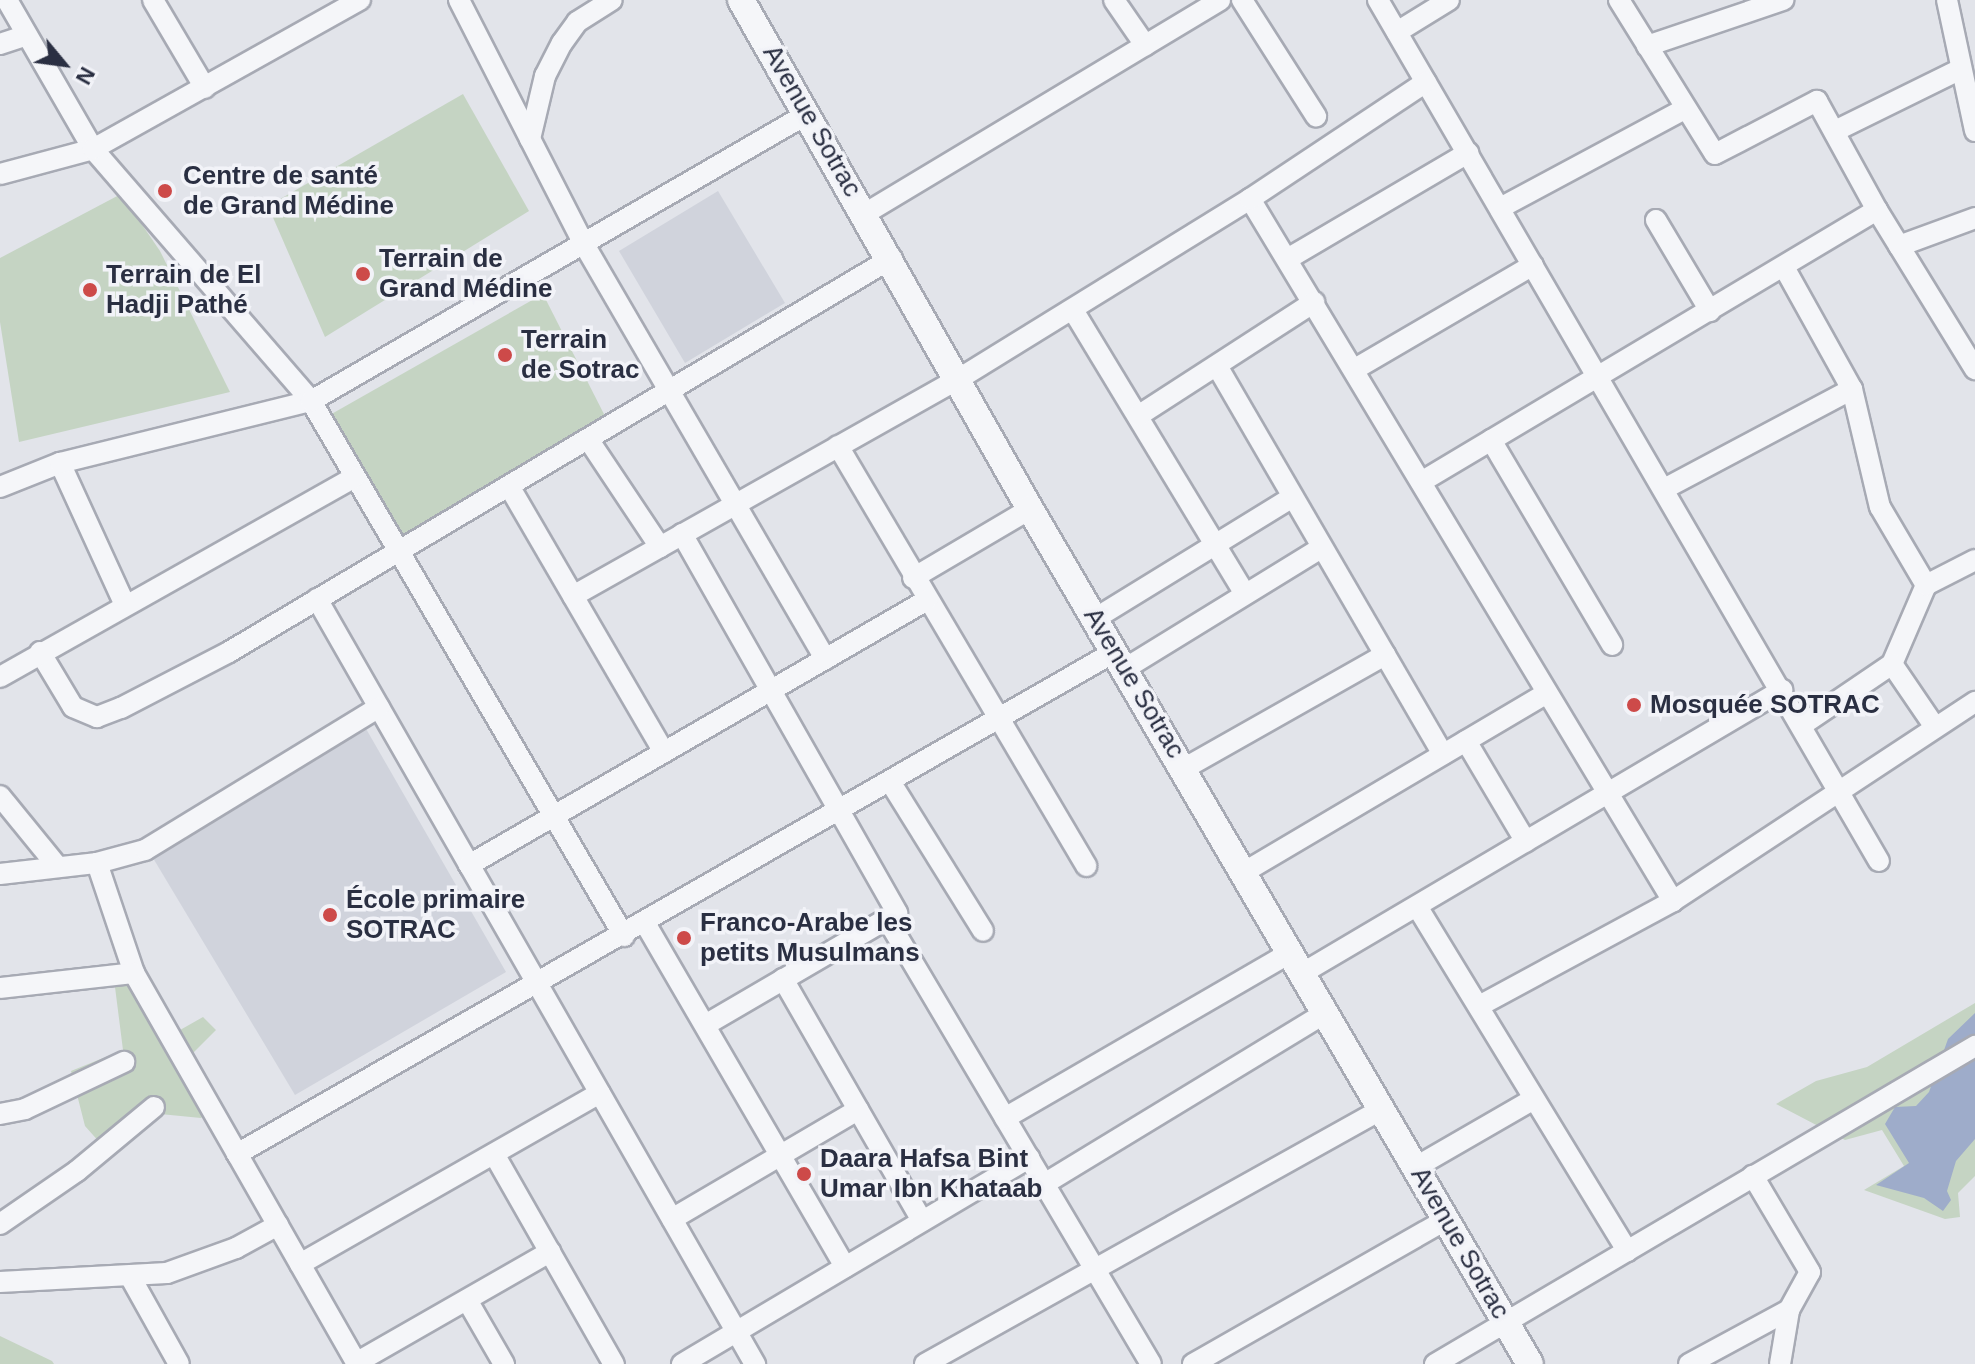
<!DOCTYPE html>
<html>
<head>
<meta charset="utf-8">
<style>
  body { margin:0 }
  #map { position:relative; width:1975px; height:1364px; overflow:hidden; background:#e2e4ea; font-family:Arial,sans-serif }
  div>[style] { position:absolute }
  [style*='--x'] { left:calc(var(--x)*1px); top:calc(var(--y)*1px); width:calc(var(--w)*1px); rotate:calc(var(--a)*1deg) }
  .built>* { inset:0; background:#d0d3dc }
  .green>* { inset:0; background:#c5d4c3 }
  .water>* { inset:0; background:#9eacca }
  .roads { filter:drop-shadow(2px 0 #a7aab4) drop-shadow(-2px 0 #a7aab4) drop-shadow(0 2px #a7aab4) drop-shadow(0 -2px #a7aab4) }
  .minor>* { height:20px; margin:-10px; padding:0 10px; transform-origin:10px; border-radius:10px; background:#f5f6f9 }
  .tertiary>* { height:26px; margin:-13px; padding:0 13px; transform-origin:13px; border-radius:13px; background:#f5f6f9 }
  .dots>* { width:22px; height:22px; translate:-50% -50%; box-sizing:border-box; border:4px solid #f2f3f8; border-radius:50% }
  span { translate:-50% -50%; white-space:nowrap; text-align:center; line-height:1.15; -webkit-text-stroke:7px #f2f3f8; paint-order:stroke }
  .street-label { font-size:26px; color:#2a2f42 }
  .poi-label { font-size:26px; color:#2a2f42; font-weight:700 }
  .left { translate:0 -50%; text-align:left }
  .north { position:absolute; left:24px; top:24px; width:80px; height:80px; -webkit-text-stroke:6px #f2f3f8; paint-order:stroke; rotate:119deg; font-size:22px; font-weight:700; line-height:32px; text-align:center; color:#2a2f42 }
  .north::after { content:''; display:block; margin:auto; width:28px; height:36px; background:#2a2f42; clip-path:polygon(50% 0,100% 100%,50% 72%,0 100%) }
</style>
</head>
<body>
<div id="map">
  <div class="built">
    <div style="clip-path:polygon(718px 191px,785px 303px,685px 363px,619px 251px)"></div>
    <div style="clip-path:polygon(365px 727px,506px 972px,295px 1095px,153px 858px)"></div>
  </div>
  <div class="green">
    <div style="clip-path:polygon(463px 94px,529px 211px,325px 337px,268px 206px)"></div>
    <div style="clip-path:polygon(121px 194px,160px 251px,230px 392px,19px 442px,0 322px,0 258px)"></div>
    <div style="clip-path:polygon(543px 294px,609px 424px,400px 538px,328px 416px)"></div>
    <div style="clip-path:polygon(144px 984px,173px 1034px,203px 1017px,216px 1030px,191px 1055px,213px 1106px,201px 1118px,160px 1114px,109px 1153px,85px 1126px,71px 1071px,123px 1050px,115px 987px)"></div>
    <div style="clip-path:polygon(1975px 1003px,1975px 1176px,1958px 1193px,1960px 1217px,1945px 1219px,1864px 1190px,1904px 1166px,1882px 1130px,1845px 1140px,1776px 1104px,1816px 1081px,1867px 1067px)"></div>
    <div style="clip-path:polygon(0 1336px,52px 1361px,54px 1364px,0 1364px)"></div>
  </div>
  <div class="water">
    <div style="clip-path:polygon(1975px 1013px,1975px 1139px,1956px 1161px,1947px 1191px,1951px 1200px,1943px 1211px,1924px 1198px,1876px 1185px,1909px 1163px,1885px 1124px,1895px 1107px,1916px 1106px,1929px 1092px,1948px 1039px)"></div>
  </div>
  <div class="roads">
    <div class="minor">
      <div style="--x:7;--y:0;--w:172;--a:60"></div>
      <div style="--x:93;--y:149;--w:333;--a:49.1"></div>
      <div style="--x:311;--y:401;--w:620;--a:59.67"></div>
      <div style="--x:153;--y:0;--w:102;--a:59.4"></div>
      <div style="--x:459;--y:0;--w:276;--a:62.9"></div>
      <div style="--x:585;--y:246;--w:478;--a:59.8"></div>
      <div style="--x:1114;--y:0;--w:55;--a:55.4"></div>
      <div style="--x:1242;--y:0;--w:138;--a:57.5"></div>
      <div style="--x:1378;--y:0;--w:996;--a:59.81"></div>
      <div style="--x:1619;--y:0;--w:181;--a:58.1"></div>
      <div style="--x:1715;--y:154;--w:115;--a:-27.5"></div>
      <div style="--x:1817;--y:101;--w:124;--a:61.2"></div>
      <div style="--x:1877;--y:210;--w:187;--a:58.4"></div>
      <div style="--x:1947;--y:0;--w:134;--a:77.9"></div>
      <div style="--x:1397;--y:32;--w:61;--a:-31.6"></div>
      <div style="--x:0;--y:44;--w:28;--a:-18"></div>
      <div style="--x:1647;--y:46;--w:144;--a:-18.7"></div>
      <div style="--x:1835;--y:131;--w:138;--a:-26.2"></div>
      <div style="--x:530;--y:139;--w:65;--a:-76.6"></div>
      <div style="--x:545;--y:76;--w:37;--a:-63"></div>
      <div style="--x:562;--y:43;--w:26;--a:-54"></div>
      <div style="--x:577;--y:22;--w:41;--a:-32.2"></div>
      <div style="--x:0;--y:174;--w:96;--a:-15"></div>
      <div style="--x:93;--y:149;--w:306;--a:-29.2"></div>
      <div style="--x:1250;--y:199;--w:820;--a:58.93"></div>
      <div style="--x:1500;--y:208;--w:210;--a:-28.2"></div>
      <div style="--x:866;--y:213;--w:413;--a:-31"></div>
      <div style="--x:1656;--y:220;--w:106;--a:59.3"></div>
      <div style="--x:1899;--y:246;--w:81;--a:-20.2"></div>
      <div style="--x:1289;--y:258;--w:208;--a:-30.4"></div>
      <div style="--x:1784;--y:267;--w:140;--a:60.9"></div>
      <div style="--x:1852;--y:389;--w:121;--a:76.7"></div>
      <div style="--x:1880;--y:507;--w:91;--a:59.5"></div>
      <div style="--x:1073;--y:310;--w:332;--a:58.8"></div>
      <div style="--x:1217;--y:366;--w:449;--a:59.8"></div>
      <div style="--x:1355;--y:369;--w:206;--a:-30.3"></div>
      <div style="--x:1138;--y:416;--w:210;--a:-32.9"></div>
      <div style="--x:588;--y:439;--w:130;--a:56.3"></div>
      <div style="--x:1491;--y:440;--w:238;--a:59.4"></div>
      <div style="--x:838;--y:446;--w:488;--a:59.4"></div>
      <div style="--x:60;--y:463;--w:154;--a:65.4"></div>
      <div style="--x:1421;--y:482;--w:531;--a:-30.82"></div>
      <div style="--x:509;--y:486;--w:308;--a:59.8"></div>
      <div style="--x:0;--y:487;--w:65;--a:-21.8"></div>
      <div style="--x:60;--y:463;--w:259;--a:-13.9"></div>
      <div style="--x:311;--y:401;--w:573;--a:-30.05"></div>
      <div style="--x:1664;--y:489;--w:213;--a:-28"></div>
      <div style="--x:682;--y:534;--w:436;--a:60.4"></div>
      <div style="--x:897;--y:913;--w:222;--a:149.7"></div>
      <div style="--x:913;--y:578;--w:136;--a:-30.5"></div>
      <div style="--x:573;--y:596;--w:441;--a:-29.4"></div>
      <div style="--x:957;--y:380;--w:344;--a:-31.7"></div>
      <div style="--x:1250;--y:199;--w:211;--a:-33.6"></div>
      <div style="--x:317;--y:599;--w:882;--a:60.21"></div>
      <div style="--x:1096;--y:618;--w:229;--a:-31.6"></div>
      <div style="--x:40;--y:652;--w:64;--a:59"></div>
      <div style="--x:73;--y:707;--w:26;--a:23"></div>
      <div style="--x:97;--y:717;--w:26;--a:-21"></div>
      <div style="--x:121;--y:708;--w:122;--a:-27.4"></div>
      <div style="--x:229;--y:652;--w:771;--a:-30.72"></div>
      <div style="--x:1892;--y:664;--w:86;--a:-66.7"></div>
      <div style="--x:1926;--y:585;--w:55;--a:-27"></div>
      <div style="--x:1126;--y:668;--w:229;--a:-31.6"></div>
      <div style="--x:0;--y:677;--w:407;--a:-29.4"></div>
      <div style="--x:1802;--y:725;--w:109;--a:-34.1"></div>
      <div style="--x:1892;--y:664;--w:76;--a:55.7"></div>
      <div style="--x:1466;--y:741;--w:117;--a:59.3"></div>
      <div style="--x:1185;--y:768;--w:230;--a:-29.5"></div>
      <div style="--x:891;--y:783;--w:174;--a:58.1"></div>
      <div style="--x:0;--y:796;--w:90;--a:50.8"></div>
      <div style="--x:97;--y:863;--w:116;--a:71.4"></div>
      <div style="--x:134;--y:973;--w:450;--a:60.3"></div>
      <div style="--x:469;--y:865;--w:529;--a:-30.05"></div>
      <div style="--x:1246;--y:871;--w:347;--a:-30.6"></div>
      <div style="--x:0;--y:874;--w:98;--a:-6.5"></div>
      <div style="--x:97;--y:863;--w:50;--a:-15.2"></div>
      <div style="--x:145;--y:850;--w:274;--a:-31.4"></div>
      <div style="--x:1418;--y:908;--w:402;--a:58.6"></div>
      <div style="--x:887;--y:919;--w:517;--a:59.32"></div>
      <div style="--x:645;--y:923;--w:398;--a:59.8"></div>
      <div style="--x:1301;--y:974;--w:559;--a:-30.56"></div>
      <div style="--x:783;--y:979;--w:279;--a:60.1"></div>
      <div style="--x:0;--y:988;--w:135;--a:-6.4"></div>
      <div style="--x:1479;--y:1006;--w:221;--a:-28.4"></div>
      <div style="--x:1673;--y:901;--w:362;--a:-33.4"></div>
      <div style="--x:0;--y:1114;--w:25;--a:-11"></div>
      <div style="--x:25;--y:1109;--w:110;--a:-25.4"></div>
      <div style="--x:1005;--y:1118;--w:329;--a:-30.1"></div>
      <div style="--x:237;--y:1154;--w:1013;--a:-29.78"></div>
      <div style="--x:494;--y:1154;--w:242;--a:60.3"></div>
      <div style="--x:1416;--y:1167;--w:136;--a:-30"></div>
      <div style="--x:1044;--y:1184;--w:328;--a:-31.3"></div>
      <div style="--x:672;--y:1219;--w:216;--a:-30.4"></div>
      <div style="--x:0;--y:1224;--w:93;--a:-34.5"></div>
      <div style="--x:77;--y:1171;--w:100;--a:-39.7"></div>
      <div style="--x:300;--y:1264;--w:345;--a:-29.7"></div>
      <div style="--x:131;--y:1278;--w:98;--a:60.8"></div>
      <div style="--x:0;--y:1282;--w:167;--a:-3.1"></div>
      <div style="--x:167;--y:1273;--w:73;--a:-19.9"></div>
      <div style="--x:236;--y:1248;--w:48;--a:-28.7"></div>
      <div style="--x:467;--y:1300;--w:74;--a:60"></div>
      <div style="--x:356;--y:1363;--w:224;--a:-29.8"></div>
      <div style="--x:682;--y:1364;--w:404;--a:-30.7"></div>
      <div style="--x:925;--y:1364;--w:523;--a:-29.16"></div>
      <div style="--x:1193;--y:1364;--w:292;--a:-29.7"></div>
      <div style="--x:1435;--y:1364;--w:627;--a:-30.49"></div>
      <div style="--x:1689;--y:1364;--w:114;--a:-28.4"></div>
      <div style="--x:1789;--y:1310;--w:43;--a:-61.1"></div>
      <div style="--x:1810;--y:1272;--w:112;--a:-120.7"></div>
      <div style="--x:1780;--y:1364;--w:55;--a:-80.5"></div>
    </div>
    <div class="tertiary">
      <div style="--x:741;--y:0;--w:585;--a:60.41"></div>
      <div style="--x:1030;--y:509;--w:990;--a:59.68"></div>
    </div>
  </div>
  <div class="dots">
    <div style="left:165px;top:191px;background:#cd4a49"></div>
    <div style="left:363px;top:274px;background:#cd4a49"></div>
    <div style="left:90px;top:290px;background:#cd4a49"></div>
    <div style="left:505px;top:355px;background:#cd4a49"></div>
    <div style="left:1634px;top:705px;background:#cd4a49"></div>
    <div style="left:330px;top:915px;background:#cd4a49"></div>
    <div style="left:684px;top:938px;background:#cd4a49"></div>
    <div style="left:804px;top:1174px;background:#cd4a49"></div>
  </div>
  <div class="street-label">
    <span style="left:812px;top:121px;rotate:60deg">Avenue Sotrac</span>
    <span style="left:1134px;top:683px;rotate:59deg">Avenue Sotrac</span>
    <span style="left:1460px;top:1243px;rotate:60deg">Avenue Sotrac</span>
  </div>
  <div class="poi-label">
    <span class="left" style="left:183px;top:191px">Centre de santé<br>de Grand Médine</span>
    <span class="left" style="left:379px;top:274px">Terrain de<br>Grand Médine</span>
    <span class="left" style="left:106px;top:290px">Terrain de El<br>Hadji Pathé</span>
    <span class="left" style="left:521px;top:355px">Terrain<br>de Sotrac</span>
    <span class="left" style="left:1650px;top:705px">Mosquée SOTRAC</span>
    <span class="left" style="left:346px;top:915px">École primaire<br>SOTRAC</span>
    <span class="left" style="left:700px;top:938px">Franco-Arabe les<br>petits Musulmans</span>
    <span class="left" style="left:820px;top:1174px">Daara Hafsa Bint<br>Umar Ibn Khataab</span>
  </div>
  <div class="north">N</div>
</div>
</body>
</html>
